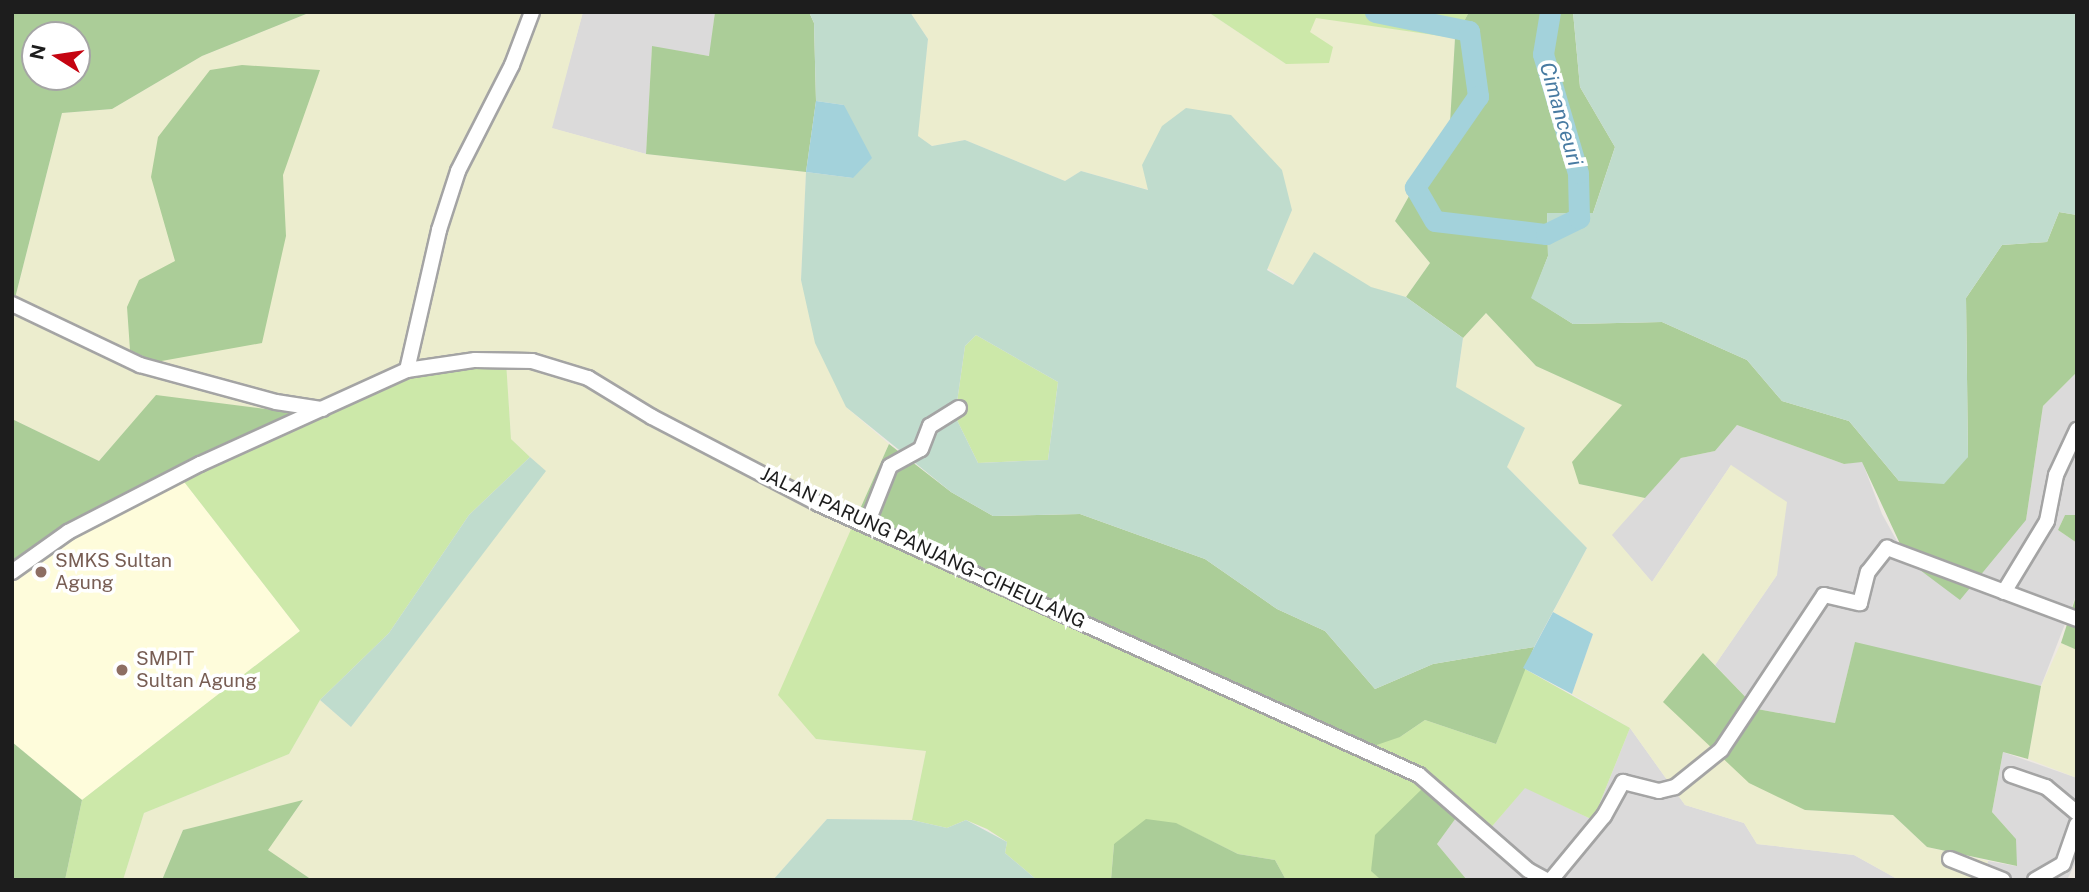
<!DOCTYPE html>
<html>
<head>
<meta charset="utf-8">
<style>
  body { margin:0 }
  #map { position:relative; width:2089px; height:892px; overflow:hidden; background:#eee9e2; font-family:"Public Sans",sans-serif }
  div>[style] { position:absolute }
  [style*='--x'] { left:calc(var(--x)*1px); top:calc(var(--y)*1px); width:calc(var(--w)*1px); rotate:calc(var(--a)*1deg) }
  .residential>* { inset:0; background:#dbdada }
  .education>* { inset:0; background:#fefcdb }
  .farmland>* { inset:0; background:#ecedce }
  .grass>* { inset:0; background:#cce8a9 }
  .forest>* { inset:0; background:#abcd98 }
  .wetland>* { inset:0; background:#c0dccd }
  .water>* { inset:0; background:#a3d2db }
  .river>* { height:21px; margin:-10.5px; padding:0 10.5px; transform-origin:10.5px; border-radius:10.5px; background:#a3d2db }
  .roads { filter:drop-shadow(2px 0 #a4a4a4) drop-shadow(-2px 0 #a4a4a4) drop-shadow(0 2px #a4a4a4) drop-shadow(0 -2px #a4a4a4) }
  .minor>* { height:14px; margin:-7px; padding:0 7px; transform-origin:7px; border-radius:7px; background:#fff }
  .dots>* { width:19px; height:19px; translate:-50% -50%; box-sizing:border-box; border:4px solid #fff; border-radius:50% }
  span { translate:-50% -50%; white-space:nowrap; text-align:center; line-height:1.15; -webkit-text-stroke:7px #fff; paint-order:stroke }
  .street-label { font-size:19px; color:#1d1d1d }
  .education-label { font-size:19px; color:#785e54 }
  .left { translate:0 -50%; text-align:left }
  .water-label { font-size:21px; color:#487ba2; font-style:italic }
  .frame { position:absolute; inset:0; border:14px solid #1d1d1d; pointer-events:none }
  .north { position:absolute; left:21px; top:21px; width:70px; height:70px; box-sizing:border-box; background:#fff; border:2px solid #a5a5a5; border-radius:50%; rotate:282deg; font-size:19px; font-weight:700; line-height:28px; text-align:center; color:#1d1d1d }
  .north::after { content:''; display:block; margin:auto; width:24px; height:32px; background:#c50411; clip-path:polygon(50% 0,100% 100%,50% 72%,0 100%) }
</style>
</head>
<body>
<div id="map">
  <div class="residential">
    <div style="clip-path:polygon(583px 12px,715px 12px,710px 56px,652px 47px,646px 154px,551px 128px)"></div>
    <div style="clip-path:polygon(2077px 372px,2077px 515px,2065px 515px,2058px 530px,2077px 543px,2077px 593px,2041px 686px,1855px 643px,1835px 723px,1757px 709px,1715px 665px,1777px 575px,1731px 465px,1652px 582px,1611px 535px,1681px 458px,1715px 451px,1737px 425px,1844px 464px,1862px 461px,1882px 514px,1908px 561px,2026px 520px,2043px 406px)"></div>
    <div style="clip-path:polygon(1630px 728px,1685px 805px,1744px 823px,1757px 844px,1854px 855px,1899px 880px,1467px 880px,1437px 844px,1461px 811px,1488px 831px,1525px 787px,1593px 820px)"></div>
    <div style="clip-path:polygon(2003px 752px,2077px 778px,2077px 860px,2067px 880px,1983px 880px,1988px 861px,2016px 866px,2016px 839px,1992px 812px)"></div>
  </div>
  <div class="education">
    <div style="clip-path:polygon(178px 474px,300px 631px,82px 800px,12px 742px,12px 582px,46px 555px)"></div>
  </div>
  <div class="farmland">
    <div style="clip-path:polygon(311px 12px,583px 12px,552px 128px,646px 154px,806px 172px,801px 280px,846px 407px,889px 444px,856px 518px,816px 739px,926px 751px,912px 820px,827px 819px,773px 880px,312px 880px,267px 850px,302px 802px,183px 830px,162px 880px,123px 880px,144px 813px,289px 754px,320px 700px,351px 727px,545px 471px,511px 439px,506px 362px,306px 414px,156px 396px,99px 461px,12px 419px,12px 310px,62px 113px,112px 109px,202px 56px)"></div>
    <div style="clip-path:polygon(910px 12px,1208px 12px,1286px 64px,1316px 17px,1455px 38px,1450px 123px,1395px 221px,1430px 263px,1406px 297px,1371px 288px,1314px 253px,1293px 285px,1149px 190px,1081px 171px,1065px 181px,965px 140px,932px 146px,917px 136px,928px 39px)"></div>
    <div style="clip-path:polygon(1486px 313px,1536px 366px,1623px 405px,1579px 484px,1645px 498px,1612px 535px,1652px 582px,1731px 465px,1787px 502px,1777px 575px,1715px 665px,1703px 653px,1805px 810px,1893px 815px,1927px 847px,1988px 861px,1983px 880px,1899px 880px,1854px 855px,1757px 844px,1744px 823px,1685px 805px,1630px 728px,1572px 694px,1593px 634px,1553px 612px,1587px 548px,1506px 466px,1456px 387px,1463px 338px)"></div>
    <div style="clip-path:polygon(2061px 643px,2077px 650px,2077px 778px,2028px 759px,2041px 686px)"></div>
  </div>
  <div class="grass">
    <div style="clip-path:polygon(1208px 12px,1469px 12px,1455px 38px,1316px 18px,1310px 32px,1333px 47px,1329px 63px,1286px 64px)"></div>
    <div style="clip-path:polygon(976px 335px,1058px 382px,1048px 460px,978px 463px,955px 416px,965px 346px)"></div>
    <div style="clip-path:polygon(506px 361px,511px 439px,530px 457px,469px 515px,389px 633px,320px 700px,289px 754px,144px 813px,123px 880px,65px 880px,82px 800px,300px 631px,178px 474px,400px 370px)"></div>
    <div style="clip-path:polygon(856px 518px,1400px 737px,1425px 720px,1496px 744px,1523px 668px,1630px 728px,1593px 820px,1525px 788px,1488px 831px,1426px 785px,1371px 870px,1381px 880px,1286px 880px,1275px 860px,1238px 854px,1177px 824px,1114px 844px,1111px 880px,1037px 880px,1005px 853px,1007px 842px,987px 829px,966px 820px,947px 828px,912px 820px,926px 751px,816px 739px,778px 695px)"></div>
  </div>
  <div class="forest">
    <div style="clip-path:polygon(evenodd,12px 12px,311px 12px,202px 56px,112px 109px,62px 113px,12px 310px,12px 12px,35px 35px,77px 35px,77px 77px,35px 77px,35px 35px)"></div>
    <div style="clip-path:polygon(715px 12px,809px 12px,814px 23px,816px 101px,806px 172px,646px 154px,652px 46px,709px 56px)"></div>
    <div style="clip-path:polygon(1469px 12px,1573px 12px,1580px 87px,1615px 147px,1593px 213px,1547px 213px,1548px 256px,1532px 298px,1573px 324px,1662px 322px,1747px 360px,1782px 401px,1849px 421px,1899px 481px,1968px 457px,1966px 298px,2002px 245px,2047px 242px,2059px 212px,2077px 215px,2077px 372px,2043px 406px,2026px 520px,1960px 600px,1908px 561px,1862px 462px,1844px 464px,1737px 425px,1715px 451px,1681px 458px,1645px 498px,1579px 484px,1572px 462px,1622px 405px,1536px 366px,1486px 313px,1463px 338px,1406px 297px,1430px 263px,1395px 221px,1450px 123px,1455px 38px)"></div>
    <div style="clip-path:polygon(242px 65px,320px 70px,283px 175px,286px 236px,262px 343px,156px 362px,130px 350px,127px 307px,139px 280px,175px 261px,151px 177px,158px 137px,210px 70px)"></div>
    <div style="clip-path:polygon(156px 395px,306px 414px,178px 474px,46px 555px,12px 582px,12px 419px,99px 461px)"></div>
    <div style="clip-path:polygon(889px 444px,951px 492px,993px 516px,1080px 514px,1205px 559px,1277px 609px,1325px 631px,1375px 689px,1433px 664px,1534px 647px,1496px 744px,1425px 720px,1400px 737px,1362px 750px,856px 518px)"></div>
    <div style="clip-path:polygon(2065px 515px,2077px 515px,2077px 543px,2058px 530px)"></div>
    <div style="clip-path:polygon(2077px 593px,2077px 650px,2061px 643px)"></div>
    <div style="clip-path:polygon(1855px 642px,2041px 686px,2028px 759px,2003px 752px,1992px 812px,2016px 839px,2017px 866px,1927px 847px,1893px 815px,1805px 810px,1749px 783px,1663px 702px,1703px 653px,1757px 709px,1835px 723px)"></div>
    <div style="clip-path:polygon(12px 742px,82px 800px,65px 880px,12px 880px)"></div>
    <div style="clip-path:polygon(1426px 785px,1461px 811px,1437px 844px,1467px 880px,1381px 880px,1371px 871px,1375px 835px)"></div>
    <div style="clip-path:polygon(303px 800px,268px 850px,312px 880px,162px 880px,183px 830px)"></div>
    <div style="clip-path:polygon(1146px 819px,1176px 823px,1238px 854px,1275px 860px,1286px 880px,1111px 880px,1114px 844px)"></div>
  </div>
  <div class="wetland">
    <div style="clip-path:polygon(evenodd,809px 12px,910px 12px,928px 39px,918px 136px,932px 146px,965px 140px,1065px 181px,1081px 171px,1148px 190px,1142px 165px,1162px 126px,1186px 108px,1231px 115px,1282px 170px,1292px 210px,1267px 270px,1293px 285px,1314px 252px,1371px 287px,1406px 297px,1463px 338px,1456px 387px,1525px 428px,1507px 467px,1587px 548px,1534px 647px,1433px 664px,1375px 689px,1325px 631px,1277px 609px,1205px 559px,1080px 514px,993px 516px,951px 492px,846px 407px,815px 343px,801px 280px,806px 172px,853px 178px,844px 105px,816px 101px,814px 23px,809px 12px,976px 335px,1058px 382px,1048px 460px,978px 463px,955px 416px,965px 346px,976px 335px)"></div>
    <div style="clip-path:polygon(1573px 12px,2077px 12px,2077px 215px,2059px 212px,2047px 242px,2002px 245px,1966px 298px,1968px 457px,1944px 484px,1899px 481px,1849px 421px,1782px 401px,1747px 360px,1662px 322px,1573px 324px,1531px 298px,1548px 256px,1547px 213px,1593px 213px,1615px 147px,1580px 87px)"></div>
    <div style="clip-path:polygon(530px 457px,546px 471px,351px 727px,320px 700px,389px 633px,469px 515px)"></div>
    <div style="clip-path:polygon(827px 819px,912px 820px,947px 828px,966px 820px,1007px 842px,1005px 853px,1037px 880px,773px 880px)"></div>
  </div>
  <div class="water">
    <div style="clip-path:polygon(816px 101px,844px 105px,872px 158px,853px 178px,806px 172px)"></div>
    <div style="clip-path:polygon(1553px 612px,1593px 634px,1572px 694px,1523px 668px)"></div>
  </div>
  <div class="river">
    <div style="--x:1375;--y:12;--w:96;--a:11.4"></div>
    <div style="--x:1469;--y:31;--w:66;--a:82.1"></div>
    <div style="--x:1478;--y:96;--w:111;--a:124.7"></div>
    <div style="--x:1415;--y:187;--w:39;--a:60"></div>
    <div style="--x:1435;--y:221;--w:112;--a:6.7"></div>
    <div style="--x:1546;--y:234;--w:37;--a:-26"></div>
    <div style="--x:1579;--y:218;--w:45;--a:-91.3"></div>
    <div style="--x:1578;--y:173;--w:124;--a:-106.4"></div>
    <div style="--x:1543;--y:54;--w:43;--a:-80.5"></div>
  </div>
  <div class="roads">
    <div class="minor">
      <div style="--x:12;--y:304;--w:142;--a:25.5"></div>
      <div style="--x:140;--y:365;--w:141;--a:15.2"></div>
      <div style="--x:276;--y:402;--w:47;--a:8.7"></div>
      <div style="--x:407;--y:370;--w:144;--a:-77.1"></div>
      <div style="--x:439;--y:230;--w:62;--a:-72.1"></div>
      <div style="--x:458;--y:171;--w:119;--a:-63"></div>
      <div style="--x:512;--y:65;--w:57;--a:-69.3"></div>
      <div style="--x:867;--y:524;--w:62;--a:-68.4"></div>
      <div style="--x:890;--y:466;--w:35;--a:-29"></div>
      <div style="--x:921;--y:449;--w:25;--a:-69"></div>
      <div style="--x:930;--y:426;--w:34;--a:-32"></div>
      <div style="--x:12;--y:572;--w:69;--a:-35.5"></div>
      <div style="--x:68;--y:532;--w:148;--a:-27.3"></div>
      <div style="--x:200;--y:464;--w:227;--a:-24.4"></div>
      <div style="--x:407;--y:370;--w:69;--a:-8.4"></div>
      <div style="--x:475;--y:360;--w:57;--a:1"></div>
      <div style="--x:532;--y:361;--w:59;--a:16.9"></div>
      <div style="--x:588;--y:378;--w:75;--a:31.4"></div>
      <div style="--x:652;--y:417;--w:188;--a:27.5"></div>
      <div style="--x:819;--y:504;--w:658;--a:24.31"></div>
      <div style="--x:1419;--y:775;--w:145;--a:41.1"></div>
      <div style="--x:1528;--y:870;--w:21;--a:29"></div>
      <div style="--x:2004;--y:592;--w:83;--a:-58.8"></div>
      <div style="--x:2047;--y:521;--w:47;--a:-78.9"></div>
      <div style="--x:2056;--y:475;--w:50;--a:-65"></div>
      <div style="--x:2011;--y:775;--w:37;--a:19"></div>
      <div style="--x:2046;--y:787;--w:40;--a:40"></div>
      <div style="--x:1950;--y:859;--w:57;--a:21.6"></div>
      <div style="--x:1551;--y:880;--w:83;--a:-50.4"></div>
      <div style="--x:1604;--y:816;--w:39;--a:-61"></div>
      <div style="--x:1623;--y:782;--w:37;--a:14"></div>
      <div style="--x:1659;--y:791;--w:16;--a:-14"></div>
      <div style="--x:1675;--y:787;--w:59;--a:-38.8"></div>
      <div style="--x:1721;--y:750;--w:186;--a:-56.4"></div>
      <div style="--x:1824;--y:595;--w:37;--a:13"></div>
      <div style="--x:1860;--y:603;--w:32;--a:-76"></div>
      <div style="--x:1868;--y:572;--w:31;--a:-52"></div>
      <div style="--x:1887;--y:548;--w:203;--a:20.5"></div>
      <div style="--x:2035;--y:880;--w:32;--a:-30"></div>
      <div style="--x:2063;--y:864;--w:42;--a:-70.7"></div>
    </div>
  </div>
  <div class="dots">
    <div style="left:41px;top:572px;background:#8d6e63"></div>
    <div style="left:122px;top:670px;background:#8d6e63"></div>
  </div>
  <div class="street-label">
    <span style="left:923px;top:548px;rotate:25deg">JALAN PARUNG PANJANG–CIHEULANG</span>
  </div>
  <div class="education-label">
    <span class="left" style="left:55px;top:572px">SMKS Sultan<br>Agung</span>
    <span class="left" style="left:136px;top:670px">SMPIT<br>Sultan Agung</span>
  </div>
  <div class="water-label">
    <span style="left:1561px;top:114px;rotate:74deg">Cimanceuri</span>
  </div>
  <div class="frame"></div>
  <div class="north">N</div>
</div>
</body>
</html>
